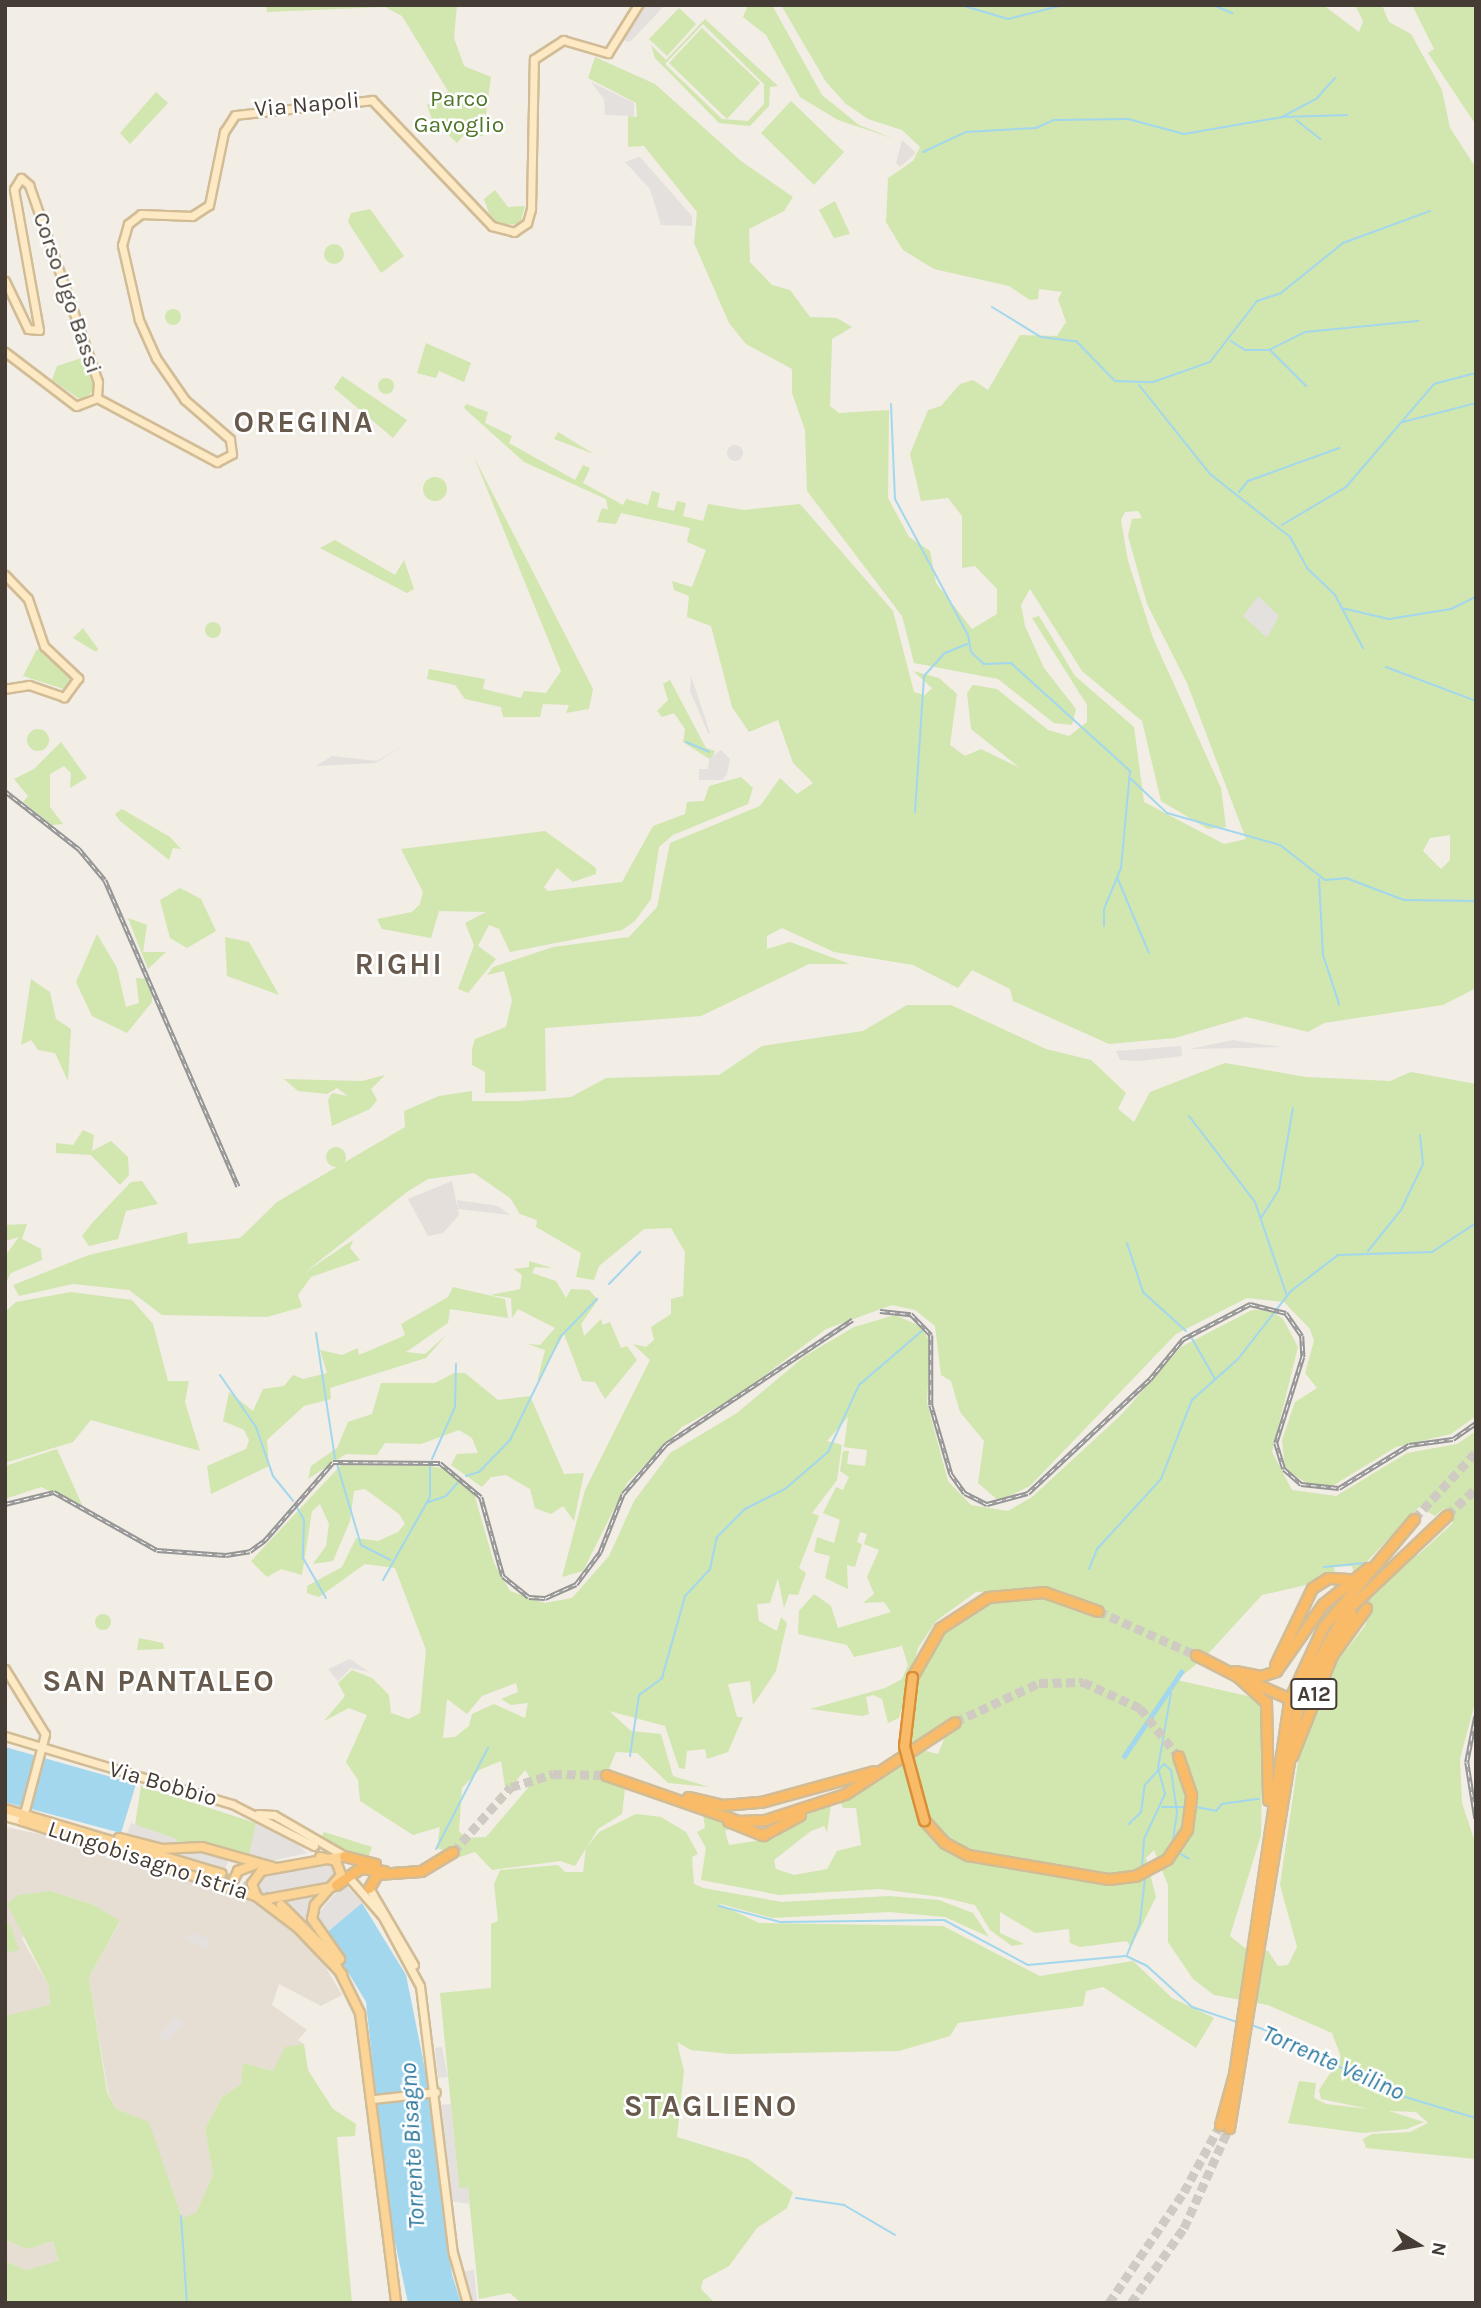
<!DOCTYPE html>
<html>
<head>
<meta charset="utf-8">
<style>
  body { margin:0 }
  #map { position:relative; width:1481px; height:2308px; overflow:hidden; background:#f2ede5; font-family:Karla,sans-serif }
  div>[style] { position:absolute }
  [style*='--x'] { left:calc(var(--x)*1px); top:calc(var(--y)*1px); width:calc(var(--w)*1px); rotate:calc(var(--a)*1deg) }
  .residential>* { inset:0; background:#e6ded3 }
  .industrial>* { inset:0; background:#e4dfda }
  .green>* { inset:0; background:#d2e6af }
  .round { border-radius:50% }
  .parking>* { inset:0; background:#e3e0dd }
  .water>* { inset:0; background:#a2d7ee }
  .stream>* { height:2px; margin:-1px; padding:0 1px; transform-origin:1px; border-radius:1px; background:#a2d7ee }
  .canal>* { height:5px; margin:-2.5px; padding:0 2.5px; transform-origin:2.5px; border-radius:2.5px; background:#a2d7ee }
  .secondary-tunnel>* { height:7px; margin-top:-3.5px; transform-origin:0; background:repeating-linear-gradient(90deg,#cfcac2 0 7px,transparent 0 10.5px) }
  .primary-tunnel>* { height:8px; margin-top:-4px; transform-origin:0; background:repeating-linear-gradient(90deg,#cfcac2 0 8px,transparent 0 12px) }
  .highway-tunnel>* { height:9px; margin-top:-4.5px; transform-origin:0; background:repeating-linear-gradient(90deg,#cfcac2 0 9px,transparent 0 13.5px) }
  .roads { filter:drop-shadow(2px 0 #d1bc96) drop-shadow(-2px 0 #d1bc96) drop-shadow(0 2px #d1bc96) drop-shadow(0 -2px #d1bc96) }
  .secondary>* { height:7px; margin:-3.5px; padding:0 3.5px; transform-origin:3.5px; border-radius:3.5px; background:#fdeac4 }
  .primary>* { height:8px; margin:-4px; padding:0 4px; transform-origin:4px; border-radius:4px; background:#fcd495 }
  .highway>* { height:9px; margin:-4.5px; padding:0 4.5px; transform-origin:4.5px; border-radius:4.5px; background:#fabb68 }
  .rail>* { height:4.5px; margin-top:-2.25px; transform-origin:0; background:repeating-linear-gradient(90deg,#fff 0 5px,#959595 0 10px); box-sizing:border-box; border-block:2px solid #959595 }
  .bridges { filter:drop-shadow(2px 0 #d98e38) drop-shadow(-2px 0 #d98e38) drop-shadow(0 2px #d98e38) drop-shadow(0 -2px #d98e38) }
  .highway-bridge>* { height:9px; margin:-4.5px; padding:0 4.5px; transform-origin:4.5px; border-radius:4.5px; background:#fabb68 }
  span { translate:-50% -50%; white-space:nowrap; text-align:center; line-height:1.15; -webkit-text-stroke:5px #fff; paint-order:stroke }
  .shield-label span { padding:2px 5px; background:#fff; border:2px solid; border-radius:5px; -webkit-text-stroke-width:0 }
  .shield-label { font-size:21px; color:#453d35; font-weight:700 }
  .park-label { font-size:23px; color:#4e752a }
  .street-label { font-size:23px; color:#453d35 }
  .water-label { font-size:24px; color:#2e799e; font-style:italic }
  .district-label { font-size:30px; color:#675a4c; font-weight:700; letter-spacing:2px }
  .frame { position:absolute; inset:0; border:7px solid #453d35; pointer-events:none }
  .north { position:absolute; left:1383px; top:2210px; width:70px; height:70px; -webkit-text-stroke:5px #fff; paint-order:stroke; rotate:101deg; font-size:19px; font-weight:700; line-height:28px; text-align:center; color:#453d35 }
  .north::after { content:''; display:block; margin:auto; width:24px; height:32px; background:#453d35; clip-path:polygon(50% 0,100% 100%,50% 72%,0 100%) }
</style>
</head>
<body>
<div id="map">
  <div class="residential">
    <div style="clip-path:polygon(5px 1827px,98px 1846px,258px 1903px,317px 1953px,342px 1995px,321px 2006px,279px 1984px,272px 2005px,307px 2030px,298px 2040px,304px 2044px,273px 2071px,243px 2063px,241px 2084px,222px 2097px,205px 2129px,213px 2175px,196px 2214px,182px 2218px,149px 2123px,116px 2109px,108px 2092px,89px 1977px,120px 1922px,94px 1905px,51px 1891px,22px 1939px,49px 1986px,50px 2006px,5px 2016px)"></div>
    <div style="clip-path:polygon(5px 2240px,27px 2249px,53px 2241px,58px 2262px,26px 2270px,5px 2261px)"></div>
  </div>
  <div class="industrial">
    <div style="clip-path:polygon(902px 140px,916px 153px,900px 167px,896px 163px)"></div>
    <div style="clip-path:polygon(452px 1181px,459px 1215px,443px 1233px,428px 1236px,408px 1199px)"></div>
  </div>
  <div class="green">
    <div style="clip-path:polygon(266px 5px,457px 5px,454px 38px,464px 66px,491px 77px,483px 136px,463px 136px,457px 143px,432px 119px,427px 105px,448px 91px,402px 16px,385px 7px,267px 12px)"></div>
    <div style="clip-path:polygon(748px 5px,772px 5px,822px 95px,859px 125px,895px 139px,838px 120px,800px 97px,766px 35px,743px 17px)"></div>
    <div style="clip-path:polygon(evenodd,781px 5px,1323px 5px,1359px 32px,1363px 21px,1355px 5px,1382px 5px,1389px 22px,1411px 34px,1442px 90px,1450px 128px,1476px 168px,1476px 988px,1443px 1005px,1324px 1023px,1308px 1032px,1246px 1017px,1175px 1038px,1109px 1044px,1013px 1001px,1010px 989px,972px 970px,958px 988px,913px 965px,834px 952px,782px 928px,767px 936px,767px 949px,790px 942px,850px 964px,809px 964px,701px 1016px,545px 1028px,546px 1091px,485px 1093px,485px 1072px,472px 1065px,472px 1049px,475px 1039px,506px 1027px,512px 1000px,504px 971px,487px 975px,493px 967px,553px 947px,629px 937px,657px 907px,670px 843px,760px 806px,780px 778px,797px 794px,813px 783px,793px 763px,778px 720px,749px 732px,732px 707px,711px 626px,687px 617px,689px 596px,674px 590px,672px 581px,692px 587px,706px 550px,687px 542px,690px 528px,621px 513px,616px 524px,597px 522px,602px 508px,608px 510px,606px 499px,524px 462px,464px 408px,466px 404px,488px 412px,485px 423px,512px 436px,509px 443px,575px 480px,583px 465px,590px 468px,583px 483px,623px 505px,626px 499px,648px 505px,652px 491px,660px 493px,657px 507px,674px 511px,677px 501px,686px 503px,683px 516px,703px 521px,708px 504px,744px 510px,800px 504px,893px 611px,914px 692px,925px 695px,932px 688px,913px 671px,939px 678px,957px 694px,950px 745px,965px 756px,981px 749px,1020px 768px,971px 729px,967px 693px,973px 685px,997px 689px,1048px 730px,1069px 736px,1087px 722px,1087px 705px,1032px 618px,1039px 616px,1075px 676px,1134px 727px,1144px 802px,1224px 844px,1246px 839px,1187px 683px,1147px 604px,1128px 536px,1132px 519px,1142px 518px,1138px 511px,1125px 512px,1121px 520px,1128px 561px,1153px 638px,1221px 788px,1226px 827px,1208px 829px,1161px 801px,1142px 721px,1082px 671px,1030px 589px,1021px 605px,1025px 626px,1044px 668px,1076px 709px,1072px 725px,1054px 723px,998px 679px,914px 663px,902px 616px,807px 491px,805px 430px,792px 393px,792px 369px,746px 344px,729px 323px,694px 243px,697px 212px,644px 146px,628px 147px,628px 116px,637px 117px,636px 103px,588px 78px,595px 57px,655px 84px,741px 161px,793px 197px,784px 211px,749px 229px,750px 262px,772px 285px,790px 290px,810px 317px,837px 318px,852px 327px,832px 339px,830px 406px,839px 413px,889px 410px,888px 498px,909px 537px,930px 551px,936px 583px,972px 629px,997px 614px,997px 589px,975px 566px,962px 568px,962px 516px,948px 498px,921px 501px,910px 454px,928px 410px,941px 406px,960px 384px,973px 380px,988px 390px,1020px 335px,1057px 336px,1066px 322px,1058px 299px,1062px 292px,1039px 289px,1038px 299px,1030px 300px,1009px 286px,934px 269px,903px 250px,886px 222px,888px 178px,913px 161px,920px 147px,902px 130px,868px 119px,846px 104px,826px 82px,781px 5px,1450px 835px,1450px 860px,1441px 869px,1423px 851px,1430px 838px,1450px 835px)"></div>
    <div style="clip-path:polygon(1412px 5px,1476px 5px,1476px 125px,1428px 53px,1434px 49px)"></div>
    <div style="clip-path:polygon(679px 8px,696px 24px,667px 56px,649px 39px)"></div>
    <div style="clip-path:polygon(evenodd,705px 19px,778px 86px,770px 87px,769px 106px,750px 126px,719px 123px,655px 58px,651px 45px,666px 60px,705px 19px,703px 24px,764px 84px,764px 104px,748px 121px,722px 119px,665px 64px,703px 24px)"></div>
    <div style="clip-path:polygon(702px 28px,760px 83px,727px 119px,669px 63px)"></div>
    <div style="clip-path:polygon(156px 92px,168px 103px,130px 144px,120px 133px)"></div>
    <div style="clip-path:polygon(791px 101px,844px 152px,814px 185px,761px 133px)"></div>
    <div style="clip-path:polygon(495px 190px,508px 207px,525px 206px,520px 224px,499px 225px,489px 213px,484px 199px)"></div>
    <div style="clip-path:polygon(835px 201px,850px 234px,834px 238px,819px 210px)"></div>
    <div style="clip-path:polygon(370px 209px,404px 256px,381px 273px,348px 222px,351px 213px)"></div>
    <div class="round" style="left:324px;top:244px;width:20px;height:20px"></div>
    <div class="round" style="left:165px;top:309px;width:16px;height:16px"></div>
    <div style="clip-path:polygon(426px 343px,471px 363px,464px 382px,439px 371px,436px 378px,417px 373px)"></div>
    <div style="clip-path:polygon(82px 358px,95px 390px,81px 400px,52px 380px,57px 366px)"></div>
    <div style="clip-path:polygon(342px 376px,407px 420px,393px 438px,334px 388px)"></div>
    <div class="round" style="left:378px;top:378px;width:16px;height:16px"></div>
    <div style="clip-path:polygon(558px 432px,594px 454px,554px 439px)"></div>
    <div style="clip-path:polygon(474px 457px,593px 689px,589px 709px,566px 713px,569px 705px,543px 704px,540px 717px,503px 717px,501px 707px,465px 699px,455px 685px,427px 679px,429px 669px,485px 679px,483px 689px,521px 698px,524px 691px,546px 693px,561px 671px)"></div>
    <div class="round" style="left:423px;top:477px;width:24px;height:24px"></div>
    <div style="clip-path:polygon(335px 540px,395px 575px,404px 560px,414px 589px,407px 593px,320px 548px)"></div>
    <div class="round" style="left:205px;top:622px;width:16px;height:16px"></div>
    <div style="clip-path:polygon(83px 628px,98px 649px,96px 652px,73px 638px)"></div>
    <div style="clip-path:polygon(37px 649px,67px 668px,74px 678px,67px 690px,23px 676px)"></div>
    <div style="clip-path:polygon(670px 680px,706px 748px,715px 751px,711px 760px,683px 742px,685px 729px,674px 713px,662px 717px,657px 711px,668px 700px,663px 684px)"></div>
    <div class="round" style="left:27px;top:729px;width:22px;height:22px"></div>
    <div style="clip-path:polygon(61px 742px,87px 778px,70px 788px,71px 773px,64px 766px,50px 774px,50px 807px,63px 824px,52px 825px,23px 802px,28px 796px,14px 779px,34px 769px)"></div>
    <div style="clip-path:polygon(741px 777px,753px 788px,748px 804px,673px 835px,659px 847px,651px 899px,635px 921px,622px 930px,510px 952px,499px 929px,489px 925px,478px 946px,496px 959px,468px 993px,458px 989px,474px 945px,465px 923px,486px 912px,439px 911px,431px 938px,382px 929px,377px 919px,412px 912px,420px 904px,423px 892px,401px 849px,545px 831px,596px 868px,596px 874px,573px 882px,557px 868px,544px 887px,548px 891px,622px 882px,653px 826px,685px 814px,687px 802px,704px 801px,709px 786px)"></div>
    <div style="clip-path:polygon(122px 809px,170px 837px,181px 849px,173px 848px,169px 860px,120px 821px,115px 814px)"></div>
    <div style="clip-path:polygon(180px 888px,201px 899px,216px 931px,187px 948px,170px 938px,160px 900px)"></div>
    <div style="clip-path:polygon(128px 918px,147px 925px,143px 952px,166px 952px,148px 969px)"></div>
    <div style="clip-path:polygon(97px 934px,117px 968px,126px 1007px,139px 1003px,136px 978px,147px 979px,152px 991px,152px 1002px,127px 1033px,92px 1016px,76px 982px)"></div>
    <div style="clip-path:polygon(225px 937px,249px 942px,279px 995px,227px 976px)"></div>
    <div style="clip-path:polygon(31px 979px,50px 992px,56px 1019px,71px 1029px,68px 1081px,55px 1053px,38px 1050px,31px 1040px,21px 1045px)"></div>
    <div style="clip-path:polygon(907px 1005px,951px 1005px,1046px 1049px,1091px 1060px,1126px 1093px,1118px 1109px,1134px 1122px,1150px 1092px,1225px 1063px,1306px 1077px,1390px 1081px,1411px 1072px,1476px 1084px,1476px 1416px,1451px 1434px,1396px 1447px,1329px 1488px,1308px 1484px,1285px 1469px,1282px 1440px,1295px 1402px,1317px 1388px,1305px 1373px,1314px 1341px,1310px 1329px,1284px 1302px,1247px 1298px,1176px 1334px,1030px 1486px,999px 1501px,978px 1483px,984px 1441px,960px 1412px,951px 1381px,941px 1375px,935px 1326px,915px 1310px,892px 1305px,826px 1329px,736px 1397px,682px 1427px,627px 1483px,583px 1571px,562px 1577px,585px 1490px,650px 1360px,633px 1344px,646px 1347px,654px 1340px,651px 1327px,671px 1314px,671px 1299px,683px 1296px,685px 1252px,671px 1228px,644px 1229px,599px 1266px,594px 1280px,576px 1277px,581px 1253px,536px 1227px,537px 1220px,520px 1214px,510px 1198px,474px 1173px,428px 1179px,407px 1192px,304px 1273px,353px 1240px,350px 1248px,360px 1260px,311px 1277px,298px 1295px,302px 1307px,267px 1317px,162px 1315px,129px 1290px,73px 1284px,19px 1296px,13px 1285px,89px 1255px,187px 1232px,188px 1244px,240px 1238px,277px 1202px,405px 1127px,404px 1111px,439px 1096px,472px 1091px,472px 1101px,520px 1101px,571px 1097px,606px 1078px,719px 1075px,762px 1046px,863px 1031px)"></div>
    <div style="clip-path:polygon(385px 1075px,371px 1089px,377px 1100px,370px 1109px,332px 1126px,328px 1100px,332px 1093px,348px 1096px,337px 1088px,327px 1094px,298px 1091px,284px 1079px,362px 1081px)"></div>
    <div style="clip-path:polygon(83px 1130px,94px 1135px,92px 1151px,111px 1141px,128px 1157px,129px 1175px,120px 1185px,91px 1155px,56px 1153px,56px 1143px,73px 1145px)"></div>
    <div class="round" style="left:326px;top:1147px;width:20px;height:20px"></div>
    <div style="clip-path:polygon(142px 1181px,158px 1204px,126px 1211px,118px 1239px,89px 1246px,82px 1236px,93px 1222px,131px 1182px)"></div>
    <div style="clip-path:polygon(27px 1224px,22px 1239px,41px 1249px,42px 1260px,11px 1273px,5px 1284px,5px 1256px,19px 1237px,5px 1241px,5px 1225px)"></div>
    <div style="clip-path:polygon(529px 1261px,552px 1268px,535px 1267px,532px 1273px,556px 1281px,566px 1298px,571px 1289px,589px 1290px,598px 1300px,581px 1324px,584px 1336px,601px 1319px,603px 1325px,610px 1322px,621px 1348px,627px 1346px,637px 1360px,605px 1399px,595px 1382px,582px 1381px,564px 1334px,537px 1382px,545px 1350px,528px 1344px,540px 1345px,555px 1328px,518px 1309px,512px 1318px,511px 1298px,490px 1295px,520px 1289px,522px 1275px,514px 1269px,529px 1267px)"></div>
    <div style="clip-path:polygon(453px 1287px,505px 1299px,508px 1318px,450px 1309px,448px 1323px,406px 1352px,425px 1354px,446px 1335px,426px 1358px,330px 1388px,331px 1399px,304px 1406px,267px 1440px,269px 1466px,211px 1494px,207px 1466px,246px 1449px,249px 1440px,244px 1430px,223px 1421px,229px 1392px,253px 1411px,263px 1389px,284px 1386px,293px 1375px,303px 1379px,327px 1373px,320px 1350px,342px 1355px,358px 1348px,359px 1355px,399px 1338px,405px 1335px,401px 1324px,448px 1297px)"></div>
    <div style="clip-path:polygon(71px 1292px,132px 1300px,153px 1324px,168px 1381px,189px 1381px,185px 1402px,200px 1451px,91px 1420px,73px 1442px,5px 1463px,5px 1312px,16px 1302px)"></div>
    <div style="clip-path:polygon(evenodd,1252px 1310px,1270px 1310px,1283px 1319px,1298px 1347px,1272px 1452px,1292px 1490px,1336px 1496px,1407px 1453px,1457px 1444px,1476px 1431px,1476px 1699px,1460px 1759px,1462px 1803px,1476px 1845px,1476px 2159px,1366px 2148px,1363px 2139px,1372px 2134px,1410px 2132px,1428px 2123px,1416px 2112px,1389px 2111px,1424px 2122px,1407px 2129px,1362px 2133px,1288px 2123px,1299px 2081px,1316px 2083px,1314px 2098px,1326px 2104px,1369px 2109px,1321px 2099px,1319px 2090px,1341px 2057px,1332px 2033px,1268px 2005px,1214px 1995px,1193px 1979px,1168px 1942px,1168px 1885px,1154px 1850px,1146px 1858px,1156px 1897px,1131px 1947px,1127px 1941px,1080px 1947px,1070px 1943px,1069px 1929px,1035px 1933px,1000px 1912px,1000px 1933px,1024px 1944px,1012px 1946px,990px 1930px,975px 1905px,941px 1897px,880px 1889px,779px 1895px,701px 1880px,706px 1848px,697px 1832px,705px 1828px,703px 1814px,735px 1826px,725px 1831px,729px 1845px,775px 1838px,792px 1821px,831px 1805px,827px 1832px,824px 1826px,811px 1831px,774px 1860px,776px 1869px,794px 1875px,827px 1869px,837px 1851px,861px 1845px,856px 1808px,843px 1808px,839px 1800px,918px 1749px,938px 1754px,947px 1732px,959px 1726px,954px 1716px,907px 1747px,920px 1669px,943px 1634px,979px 1605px,1031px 1595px,1103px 1614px,1102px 1607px,1056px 1589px,976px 1592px,936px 1621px,918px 1648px,899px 1718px,888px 1723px,882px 1699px,873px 1695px,866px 1697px,869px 1714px,862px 1716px,810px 1709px,885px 1688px,902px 1679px,908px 1665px,902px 1646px,854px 1657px,847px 1645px,798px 1634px,799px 1611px,814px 1594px,831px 1606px,838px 1628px,891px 1612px,884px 1602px,863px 1603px,874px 1594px,867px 1577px,879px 1550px,864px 1544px,867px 1534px,860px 1532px,857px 1542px,862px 1544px,855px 1567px,847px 1565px,848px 1589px,825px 1578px,830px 1556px,814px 1552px,817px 1537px,834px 1543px,840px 1520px,823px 1513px,836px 1487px,843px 1490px,849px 1477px,840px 1471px,843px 1451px,849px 1451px,847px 1464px,865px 1466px,867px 1450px,844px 1447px,848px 1417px,827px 1441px,842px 1445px,837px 1480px,812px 1513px,819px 1516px,799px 1568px,806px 1573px,798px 1595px,789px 1594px,784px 1608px,778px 1578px,770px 1603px,757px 1604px,759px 1621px,777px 1631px,781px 1617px,787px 1623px,776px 1671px,753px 1705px,750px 1681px,728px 1684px,737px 1717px,743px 1717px,728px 1752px,707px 1759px,705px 1749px,687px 1751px,685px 1769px,679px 1768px,665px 1726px,609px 1711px,631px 1731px,661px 1734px,673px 1776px,709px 1787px,668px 1783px,637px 1753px,616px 1752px,604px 1781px,625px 1788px,622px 1814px,598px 1829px,575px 1866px,560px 1861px,492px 1870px,475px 1852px,460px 1857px,437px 1848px,440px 1827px,413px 1835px,360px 1801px,358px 1780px,346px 1762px,367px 1715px,349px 1708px,324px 1721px,345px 1696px,338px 1683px,352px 1670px,372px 1678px,389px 1695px,391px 1713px,409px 1719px,420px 1713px,426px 1650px,395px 1568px,365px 1564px,319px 1597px,307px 1593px,307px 1586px,342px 1567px,356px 1538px,378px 1541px,398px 1532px,405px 1524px,399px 1514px,365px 1489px,354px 1491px,350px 1521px,333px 1561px,313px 1564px,326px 1546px,329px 1524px,320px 1504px,312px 1511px,302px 1575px,281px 1569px,267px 1577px,251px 1561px,341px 1465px,431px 1466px,451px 1470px,473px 1490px,494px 1563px,510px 1591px,545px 1603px,572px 1598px,609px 1556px,634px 1501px,670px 1453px,737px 1413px,805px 1356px,854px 1327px,895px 1315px,920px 1326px,930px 1341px,927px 1403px,948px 1481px,971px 1505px,1008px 1511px,1032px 1497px,1121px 1415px,1181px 1347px,1252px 1310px,1419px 1507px,1435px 1516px,1444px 1508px,1453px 1523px,1418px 1555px,1414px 1552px,1363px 1606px,1371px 1608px,1365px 1626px,1334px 1665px,1301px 1742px,1280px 1885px,1297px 1947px,1288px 1965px,1278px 1966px,1268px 1951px,1245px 1948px,1230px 1936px,1261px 1835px,1263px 1710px,1256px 1698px,1177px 1680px,1200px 1661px,1197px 1651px,1207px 1655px,1262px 1595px,1306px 1585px,1335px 1573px,1334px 1567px,1352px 1566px,1354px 1575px,1419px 1507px,1252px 1310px,516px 1683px,518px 1692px,501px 1699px,511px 1705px,528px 1703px,525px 1718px,494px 1704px,472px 1714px,469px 1726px,455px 1737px,443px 1738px,447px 1699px,467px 1714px,482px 1696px,516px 1683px,1252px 1310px,501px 1761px,506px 1793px,525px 1770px,533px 1782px,486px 1837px,465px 1838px,459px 1831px,462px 1788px,479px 1770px,501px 1761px)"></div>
    <div style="clip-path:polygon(454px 1373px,465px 1373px,498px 1400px,530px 1396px,564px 1474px,584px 1473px,574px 1521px,563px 1506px,551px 1514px,535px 1508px,530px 1489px,506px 1475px,491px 1477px,482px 1487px,451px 1465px,457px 1454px,478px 1453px,472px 1438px,459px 1430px,421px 1444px,385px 1443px,377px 1455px,346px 1454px,308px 1479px,311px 1466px,337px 1448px,348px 1422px,372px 1414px,381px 1383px,435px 1383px)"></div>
    <div style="clip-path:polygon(57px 1449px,83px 1507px,41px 1487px,5px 1499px,5px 1466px)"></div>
    <div class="round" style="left:95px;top:1614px;width:16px;height:16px"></div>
    <div style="clip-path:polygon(139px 1638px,163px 1643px,164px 1649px,137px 1650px)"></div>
    <div style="clip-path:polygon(141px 1786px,256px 1823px,252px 1855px,177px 1846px,176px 1839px,135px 1825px)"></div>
    <div style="clip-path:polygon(636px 1814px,661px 1817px,686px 1832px,698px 1854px,692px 1857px,694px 1884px,703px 1888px,782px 1902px,889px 1896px,939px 1900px,973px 1913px,989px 1937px,945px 1917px,889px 1912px,772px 1918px,717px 1903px,759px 1923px,943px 1926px,1040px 1976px,1133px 1961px,1172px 1998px,1214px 2018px,1196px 2048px,1103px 1987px,1086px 1991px,1083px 2006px,958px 2023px,950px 2036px,899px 2051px,731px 2054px,691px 2050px,677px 2042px,684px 2071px,677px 2137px,748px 2159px,793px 2192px,787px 2208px,757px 2228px,729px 2266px,703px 2280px,701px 2289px,715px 2303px,521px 2303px,510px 2293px,479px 2299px,468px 2188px,459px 2188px,440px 1993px,491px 1988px,491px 1924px,498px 1921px,494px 1884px,500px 1870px,558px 1865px,565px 1872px,583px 1872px,586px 1848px,599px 1832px)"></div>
    <div style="clip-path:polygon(324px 1832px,372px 1847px,368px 1858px,320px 1840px)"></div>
    <div style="clip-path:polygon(51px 1891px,94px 1905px,120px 1921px,89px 1977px,107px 2092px,116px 2109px,149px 2122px,182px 2218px,196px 2213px,213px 2175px,205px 2129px,222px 2097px,241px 2084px,243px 2063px,273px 2071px,285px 2047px,304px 2044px,308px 2070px,333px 2109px,356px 2124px,355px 2136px,337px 2137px,352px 2303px,5px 2303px,5px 2261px,26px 2270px,58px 2261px,53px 2241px,27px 2249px,5px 2240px,5px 2016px,50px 2005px,49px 1986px,7px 1904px,18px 1895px)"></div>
    <div style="clip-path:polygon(10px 1923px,19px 1950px,5px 1953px,5px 1925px)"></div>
  </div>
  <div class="parking">
    <div style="clip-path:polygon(643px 5px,665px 5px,630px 42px,623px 40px)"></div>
    <div style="clip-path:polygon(591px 82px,634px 103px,634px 116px,605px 115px,604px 99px)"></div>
    <div style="clip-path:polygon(640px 157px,692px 216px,692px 226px,661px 225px,650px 189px,625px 162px)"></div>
    <div class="round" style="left:727px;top:445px;width:16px;height:16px"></div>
    <div style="clip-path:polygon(1258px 596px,1279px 616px,1267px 638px,1243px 616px)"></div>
    <div style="clip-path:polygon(691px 676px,710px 733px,708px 733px,690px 691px)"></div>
    <div style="clip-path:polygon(402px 746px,376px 763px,316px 766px,332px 756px,377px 761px)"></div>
    <div style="clip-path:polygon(721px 750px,730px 759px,727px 774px,722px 780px,699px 780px,699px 769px,708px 769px,709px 759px)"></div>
    <div style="clip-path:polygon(1233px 1040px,1244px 1042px,1284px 1047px,1190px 1049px)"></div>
    <div style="clip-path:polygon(1181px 1046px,1182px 1056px,1140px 1061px,1120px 1060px,1116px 1051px)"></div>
    <div style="clip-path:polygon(457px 1200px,498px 1206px,510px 1215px,458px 1209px)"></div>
    <div style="clip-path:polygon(350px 1659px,369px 1672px,351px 1668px,338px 1681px,328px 1669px)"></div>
    <div style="clip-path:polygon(131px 1823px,176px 1839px,177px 1844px,161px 1847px,126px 1836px)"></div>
    <div style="clip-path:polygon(256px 1823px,294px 1841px,307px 1853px,267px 1862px,248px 1859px)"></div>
    <div style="clip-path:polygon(200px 1851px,229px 1859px,224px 1871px,166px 1854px)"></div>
    <div style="clip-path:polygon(322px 1862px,333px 1862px,338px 1872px,332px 1884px,264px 1896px,258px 1890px,263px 1875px)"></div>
    <div style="clip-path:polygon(344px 1883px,362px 1903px,325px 1934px,314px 1919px)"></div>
    <div style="clip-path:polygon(313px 1893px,318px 1899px,307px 1921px,283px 1902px)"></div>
    <div style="clip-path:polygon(192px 1933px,210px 1939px,207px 1950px,185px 1939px)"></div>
    <div style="clip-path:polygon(176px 2016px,184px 2024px,165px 2043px,159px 2036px)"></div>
    <div style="clip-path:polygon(442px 2047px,448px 2077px,438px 2078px,435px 2048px)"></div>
    <div style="clip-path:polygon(451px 2104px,459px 2188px,468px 2187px,470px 2204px,450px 2201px,440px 2105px)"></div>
    <div style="clip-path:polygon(474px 2270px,477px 2303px,471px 2303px,462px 2272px)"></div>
  </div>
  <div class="water">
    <div style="clip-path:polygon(5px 1747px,136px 1784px,121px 1833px,5px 1802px)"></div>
    <div style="clip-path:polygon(362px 1903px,406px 1975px,428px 2084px,452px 2275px,461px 2303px,408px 2303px,388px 2209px,366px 2002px,325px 1934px)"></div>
  </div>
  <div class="stream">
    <div style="--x:961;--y:5;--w:49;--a:16.6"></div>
    <div style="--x:1008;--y:19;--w:57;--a:-14.3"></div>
    <div style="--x:1136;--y:5;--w:25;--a:0"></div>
    <div style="--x:1213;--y:5;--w:21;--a:23"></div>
    <div style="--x:1282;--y:117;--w:40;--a:-28"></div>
    <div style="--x:1317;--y:98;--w:27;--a:-48"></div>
    <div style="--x:1296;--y:120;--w:31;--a:38"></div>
    <div style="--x:923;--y:152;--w:47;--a:-24.9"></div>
    <div style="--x:966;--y:132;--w:70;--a:-3.3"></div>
    <div style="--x:1036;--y:128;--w:20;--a:-24"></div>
    <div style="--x:1054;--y:120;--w:74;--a:-0.8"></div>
    <div style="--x:1128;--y:119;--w:58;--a:15"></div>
    <div style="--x:1184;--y:134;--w:99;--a:-9.8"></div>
    <div style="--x:1282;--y:117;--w:65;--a:-1.8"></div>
    <div style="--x:992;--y:307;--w:57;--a:31.5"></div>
    <div style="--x:1041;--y:337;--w:35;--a:7"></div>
    <div style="--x:1076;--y:341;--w:56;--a:45.7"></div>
    <div style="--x:1115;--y:381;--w:38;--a:2"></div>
    <div style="--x:1153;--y:382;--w:60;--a:-19.3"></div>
    <div style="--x:1210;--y:362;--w:77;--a:-52.4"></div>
    <div style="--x:1257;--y:301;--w:25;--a:-18"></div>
    <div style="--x:1281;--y:293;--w:80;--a:-38.9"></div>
    <div style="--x:1343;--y:243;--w:93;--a:-20.2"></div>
    <div style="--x:1231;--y:341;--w:17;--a:33"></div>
    <div style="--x:1245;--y:350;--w:24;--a:0"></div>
    <div style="--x:1269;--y:350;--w:40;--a:-26.6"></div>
    <div style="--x:1305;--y:332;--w:114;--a:-5.6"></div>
    <div style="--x:1270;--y:350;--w:51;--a:45"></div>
    <div style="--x:1139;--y:385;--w:114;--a:51.4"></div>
    <div style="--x:1210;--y:474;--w:102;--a:38.2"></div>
    <div style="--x:1290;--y:537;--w:35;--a:61"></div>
    <div style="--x:1307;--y:568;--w:39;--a:44"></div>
    <div style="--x:1335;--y:595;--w:60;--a:62.2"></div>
    <div style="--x:891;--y:404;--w:95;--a:87.6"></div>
    <div style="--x:895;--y:499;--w:154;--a:61.8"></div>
    <div style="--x:968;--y:635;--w:17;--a:80"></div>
    <div style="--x:971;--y:652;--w:18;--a:43"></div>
    <div style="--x:984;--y:664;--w:27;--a:-2"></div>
    <div style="--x:1011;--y:663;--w:161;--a:42.2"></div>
    <div style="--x:1130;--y:771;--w:97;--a:95.3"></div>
    <div style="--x:1121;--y:868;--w:44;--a:112.5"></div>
    <div style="--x:1104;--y:909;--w:17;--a:90"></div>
    <div style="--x:1403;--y:422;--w:75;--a:-14.6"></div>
    <div style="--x:1239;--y:492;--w:14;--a:-51"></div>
    <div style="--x:1248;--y:481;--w:97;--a:-19.9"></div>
    <div style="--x:1282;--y:525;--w:74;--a:-30.7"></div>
    <div style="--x:1346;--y:487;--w:135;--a:-49.5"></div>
    <div style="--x:1434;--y:384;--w:43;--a:-14.7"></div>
    <div style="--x:1342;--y:608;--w:48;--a:13.2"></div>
    <div style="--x:1389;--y:619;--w:63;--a:-9.2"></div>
    <div style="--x:1451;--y:609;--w:28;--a:-26"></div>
    <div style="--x:1386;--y:667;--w:96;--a:20.7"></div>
    <div style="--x:686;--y:742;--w:25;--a:23"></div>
    <div style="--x:1131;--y:779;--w:50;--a:43.4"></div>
    <div style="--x:1167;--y:813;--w:117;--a:15.8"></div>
    <div style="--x:1280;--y:845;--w:57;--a:37.9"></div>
    <div style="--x:1325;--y:880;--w:21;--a:-5"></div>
    <div style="--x:1346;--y:878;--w:62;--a:20.8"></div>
    <div style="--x:1404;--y:900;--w:72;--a:0.8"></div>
    <div style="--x:915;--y:812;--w:136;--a:-86.2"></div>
    <div style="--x:924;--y:676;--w:31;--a:-48"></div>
    <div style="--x:945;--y:653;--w:24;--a:-22"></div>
    <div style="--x:1117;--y:877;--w:82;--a:67.2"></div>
    <div style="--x:1319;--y:879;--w:76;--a:87"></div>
    <div style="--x:1323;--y:955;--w:52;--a:71.9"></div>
    <div style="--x:1189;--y:1116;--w:108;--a:52.5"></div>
    <div style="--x:1255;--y:1202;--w:99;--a:71.2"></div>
    <div style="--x:1261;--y:1218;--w:34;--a:-58"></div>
    <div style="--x:1279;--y:1189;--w:82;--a:-80.2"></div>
    <div style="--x:1127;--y:1243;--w:52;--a:71.9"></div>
    <div style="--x:1143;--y:1292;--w:58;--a:42.2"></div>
    <div style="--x:1368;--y:1251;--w:53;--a:-51.2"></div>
    <div style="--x:1401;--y:1210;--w:51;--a:-64.4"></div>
    <div style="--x:1423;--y:1164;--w:29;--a:-96"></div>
    <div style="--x:609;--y:1284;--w:45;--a:-45.9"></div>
    <div style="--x:316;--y:1333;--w:127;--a:81.4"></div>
    <div style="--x:1190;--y:1335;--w:51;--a:60.4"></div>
    <div style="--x:220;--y:1375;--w:63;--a:55.3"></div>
    <div style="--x:256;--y:1427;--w:52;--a:70.9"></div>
    <div style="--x:273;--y:1476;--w:32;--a:51"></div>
    <div style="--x:432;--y:1459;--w:57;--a:-66.1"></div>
    <div style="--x:455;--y:1407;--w:43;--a:-88.7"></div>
    <div style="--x:337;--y:1464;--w:84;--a:73.5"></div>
    <div style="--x:361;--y:1545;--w:33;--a:27"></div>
    <div style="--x:466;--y:1476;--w:14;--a:-17"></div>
    <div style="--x:479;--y:1472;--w:45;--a:-45.9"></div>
    <div style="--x:510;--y:1440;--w:116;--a:-63.9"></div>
    <div style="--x:561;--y:1336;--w:52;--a:-45.8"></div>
    <div style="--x:426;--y:1503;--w:21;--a:-19"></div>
    <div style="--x:446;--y:1496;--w:23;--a:-49"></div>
    <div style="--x:296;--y:1506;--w:16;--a:60"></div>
    <div style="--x:304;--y:1520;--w:38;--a:92"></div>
    <div style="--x:303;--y:1558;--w:46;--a:60.1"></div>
    <div style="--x:1324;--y:1567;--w:41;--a:-5.6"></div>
    <div style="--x:1089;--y:1569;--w:22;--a:-68"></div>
    <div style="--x:1097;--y:1549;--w:95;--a:-47.6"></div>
    <div style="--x:1161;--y:1479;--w:85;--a:-68.6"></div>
    <div style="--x:1192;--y:1400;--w:62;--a:-41.7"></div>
    <div style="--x:1238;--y:1359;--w:86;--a:-52.1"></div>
    <div style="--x:1291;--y:1291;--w:59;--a:-37.5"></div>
    <div style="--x:1338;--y:1255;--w:94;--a:-1.8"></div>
    <div style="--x:1432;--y:1252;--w:53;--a:-33.4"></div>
    <div style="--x:383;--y:1580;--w:95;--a:-60.5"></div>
    <div style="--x:430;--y:1497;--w:33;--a:-90"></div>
    <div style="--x:630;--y:1756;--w:62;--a:-81.6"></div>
    <div style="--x:639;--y:1695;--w:29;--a:-36"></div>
    <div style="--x:662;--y:1678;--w:85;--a:-74.3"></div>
    <div style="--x:685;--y:1596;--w:37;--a:-47"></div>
    <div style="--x:710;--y:1569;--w:33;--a:-78"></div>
    <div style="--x:717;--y:1537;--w:40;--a:-45"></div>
    <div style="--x:745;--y:1509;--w:45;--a:-26.6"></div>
    <div style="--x:785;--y:1489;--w:57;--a:-40.7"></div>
    <div style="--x:828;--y:1452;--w:74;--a:-65.2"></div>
    <div style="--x:859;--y:1385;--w:86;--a:-40.7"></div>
    <div style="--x:1162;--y:1807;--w:23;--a:0"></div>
    <div style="--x:1196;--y:1807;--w:20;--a:11"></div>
    <div style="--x:1216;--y:1811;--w:9;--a:-49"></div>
    <div style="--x:1222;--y:1804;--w:37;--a:-8"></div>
    <div style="--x:1129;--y:1824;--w:17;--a:-45"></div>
    <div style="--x:1141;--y:1812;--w:27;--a:-82"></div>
    <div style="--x:1145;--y:1785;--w:28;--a:-48"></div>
    <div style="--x:1164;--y:1764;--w:9;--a:41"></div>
    <div style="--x:1171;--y:1770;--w:42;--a:81.9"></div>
    <div style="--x:1177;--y:1812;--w:29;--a:98"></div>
    <div style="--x:436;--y:1849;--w:114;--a:-62.8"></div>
    <div style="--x:1177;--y:1852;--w:13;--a:29"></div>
    <div style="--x:1142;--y:1868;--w:29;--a:-86"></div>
    <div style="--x:1144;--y:1839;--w:50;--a:-65"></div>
    <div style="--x:1165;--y:1794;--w:27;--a:-105"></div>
    <div style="--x:1158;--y:1768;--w:76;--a:-80.2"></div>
    <div style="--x:719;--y:1906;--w:63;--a:14.7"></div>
    <div style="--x:780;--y:1922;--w:164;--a:-0.7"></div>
    <div style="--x:944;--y:1920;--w:95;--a:28.2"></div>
    <div style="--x:1028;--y:1965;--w:98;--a:-5.2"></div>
    <div style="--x:1126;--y:1956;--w:23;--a:25"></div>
    <div style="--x:1147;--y:1966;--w:61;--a:42.3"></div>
    <div style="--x:1192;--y:2007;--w:47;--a:18.4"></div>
    <div style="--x:1127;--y:1955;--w:35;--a:-68"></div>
    <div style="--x:1140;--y:1923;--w:46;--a:-83.8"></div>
    <div style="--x:1249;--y:2024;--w:48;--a:20.7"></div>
    <div style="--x:1294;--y:2041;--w:97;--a:29.7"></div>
    <div style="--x:1378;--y:2089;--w:102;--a:16.5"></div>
    <div style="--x:796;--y:2198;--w:49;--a:8.3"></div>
    <div style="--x:844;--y:2205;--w:59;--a:30.5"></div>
    <div style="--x:181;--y:2216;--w:87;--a:86.1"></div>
  </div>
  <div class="canal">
    <div style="--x:1124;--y:1756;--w:102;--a:-55.8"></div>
  </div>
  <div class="secondary-tunnel">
    <div style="--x:314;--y:1846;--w:50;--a:42.6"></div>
  </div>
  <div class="primary-tunnel">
    <div style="--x:221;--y:1874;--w:58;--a:25.7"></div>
  </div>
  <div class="highway-tunnel">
    <div style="--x:1447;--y:1515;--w:39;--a:-42"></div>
    <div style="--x:1414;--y:1519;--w:91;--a:-47.2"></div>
    <div style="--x:1353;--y:1581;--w:17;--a:45"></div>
    <div style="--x:1365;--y:1593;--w:15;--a:86"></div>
    <div style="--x:1098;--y:1611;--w:107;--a:24.2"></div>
    <div style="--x:955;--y:1722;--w:93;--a:-24.9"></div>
    <div style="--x:1039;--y:1683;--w:44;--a:-1.3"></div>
    <div style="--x:1083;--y:1682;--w:63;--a:24.5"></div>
    <div style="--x:1140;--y:1708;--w:61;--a:51.6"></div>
    <div style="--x:453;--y:1852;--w:87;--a:-48.3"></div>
    <div style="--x:511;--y:1787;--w:44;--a:-17.2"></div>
    <div style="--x:553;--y:1774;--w:53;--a:1.1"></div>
    <div style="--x:1109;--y:2303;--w:134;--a:-56"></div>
    <div style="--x:1184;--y:2192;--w:76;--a:-61.8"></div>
    <div style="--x:1131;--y:2303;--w:92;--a:-54.8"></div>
    <div style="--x:1184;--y:2228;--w:110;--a:-65.8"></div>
  </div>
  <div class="roads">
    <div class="secondary">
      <div style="--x:5;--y:281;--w:53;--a:64.4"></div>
      <div style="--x:28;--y:329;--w:11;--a:5"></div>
      <div style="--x:39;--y:330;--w:143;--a:-100.1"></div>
      <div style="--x:14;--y:189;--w:13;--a:-58"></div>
      <div style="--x:21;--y:178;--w:11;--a:41"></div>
      <div style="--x:29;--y:185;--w:209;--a:70.7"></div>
      <div style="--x:98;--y:382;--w:16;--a:94"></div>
      <div style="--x:97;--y:398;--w:22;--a:159"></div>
      <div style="--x:76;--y:406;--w:89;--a:-142.7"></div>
      <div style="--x:97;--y:398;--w:136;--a:28.1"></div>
      <div style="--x:217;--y:462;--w:17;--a:-28"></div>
      <div style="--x:232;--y:454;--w:15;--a:-98"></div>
      <div style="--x:230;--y:439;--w:60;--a:-139.1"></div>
      <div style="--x:185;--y:400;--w:51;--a:-124.6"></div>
      <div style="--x:156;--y:358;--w:42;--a:-114.1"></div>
      <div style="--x:139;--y:320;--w:77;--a:-102.8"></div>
      <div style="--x:122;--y:245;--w:22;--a:-74"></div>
      <div style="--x:128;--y:224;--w:16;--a:-38"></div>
      <div style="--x:141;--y:214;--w:51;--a:2.2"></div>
      <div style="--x:192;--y:216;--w:20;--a:-33"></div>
      <div style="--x:209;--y:205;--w:75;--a:-78.4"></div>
      <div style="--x:224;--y:132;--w:20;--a:-57"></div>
      <div style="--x:235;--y:115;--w:138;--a:-6.2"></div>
      <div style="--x:372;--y:100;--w:174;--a:46.4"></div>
      <div style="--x:492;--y:226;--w:23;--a:15"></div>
      <div style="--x:514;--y:232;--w:16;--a:-35"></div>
      <div style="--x:527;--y:223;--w:15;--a:-74"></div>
      <div style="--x:531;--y:209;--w:150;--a:-88.9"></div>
      <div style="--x:534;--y:59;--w:35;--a:-33"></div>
      <div style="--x:563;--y:40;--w:47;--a:16.1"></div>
      <div style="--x:608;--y:53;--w:57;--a:-58"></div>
      <div style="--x:5;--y:575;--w:33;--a:46"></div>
      <div style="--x:28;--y:599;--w:50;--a:71.2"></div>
      <div style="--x:44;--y:646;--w:47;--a:43.3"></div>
      <div style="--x:78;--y:678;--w:24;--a:126"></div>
      <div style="--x:64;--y:697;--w:37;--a:-161"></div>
      <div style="--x:29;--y:685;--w:24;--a:171"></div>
      <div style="--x:5;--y:1669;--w:76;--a:58.4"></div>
      <div style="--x:45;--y:1734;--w:90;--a:104.8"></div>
      <div style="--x:22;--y:1821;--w:18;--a:-164"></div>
      <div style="--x:5;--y:1736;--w:237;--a:16.7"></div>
      <div style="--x:232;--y:1804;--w:92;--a:27.1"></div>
      <div style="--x:258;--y:1814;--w:16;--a:4"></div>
      <div style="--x:274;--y:1815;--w:80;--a:30.1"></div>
      <div style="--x:351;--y:1880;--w:49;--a:49.1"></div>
      <div style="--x:383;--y:1917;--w:78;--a:61.8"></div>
      <div style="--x:420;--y:1986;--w:269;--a:83"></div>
      <div style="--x:453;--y:2253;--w:52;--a:74.4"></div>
      <div style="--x:369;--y:1888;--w:89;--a:59.7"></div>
      <div style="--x:374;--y:2099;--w:62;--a:-6.4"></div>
    </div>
    <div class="primary">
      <div style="--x:5;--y:1809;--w:226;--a:16.7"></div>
      <div style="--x:22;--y:1821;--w:246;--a:17.8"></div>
      <div style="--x:256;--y:1896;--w:53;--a:37.3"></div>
      <div style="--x:298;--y:1928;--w:64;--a:46.3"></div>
      <div style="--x:119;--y:1838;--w:44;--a:14.3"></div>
      <div style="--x:162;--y:1849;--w:40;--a:-2.9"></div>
      <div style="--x:202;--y:1847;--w:74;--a:15.7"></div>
      <div style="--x:320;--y:1857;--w:16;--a:14"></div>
      <div style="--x:336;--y:1861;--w:15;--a:70"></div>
      <div style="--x:341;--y:1875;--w:40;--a:131"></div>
      <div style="--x:315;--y:1905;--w:14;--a:102"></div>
      <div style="--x:312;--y:1919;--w:49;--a:55"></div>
      <div style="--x:231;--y:1885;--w:16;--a:-63"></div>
      <div style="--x:238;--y:1871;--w:19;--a:-21"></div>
      <div style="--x:256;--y:1896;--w:13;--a:-108"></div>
      <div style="--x:252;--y:1884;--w:16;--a:-55"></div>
      <div style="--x:261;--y:1871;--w:84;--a:-10.2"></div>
      <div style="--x:262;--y:1900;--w:71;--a:-10.5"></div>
      <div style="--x:281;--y:1905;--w:72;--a:45"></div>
      <div style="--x:332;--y:1956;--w:64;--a:63.8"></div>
      <div style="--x:360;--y:2013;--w:292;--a:82.9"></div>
    </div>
    <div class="highway">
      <div style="--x:1196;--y:1655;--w:46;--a:27.1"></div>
      <div style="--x:1237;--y:1676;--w:39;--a:42"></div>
      <div style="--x:1266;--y:1702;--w:98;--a:88.8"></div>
      <div style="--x:1275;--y:1665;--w:85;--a:-64.3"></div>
      <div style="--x:1312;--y:1588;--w:19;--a:-32"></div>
      <div style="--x:1328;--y:1578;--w:20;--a:3"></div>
      <div style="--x:1235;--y:1671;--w:26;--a:11"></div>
      <div style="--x:1261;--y:1676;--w:16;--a:-18"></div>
      <div style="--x:1276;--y:1671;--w:82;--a:-55"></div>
      <div style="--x:1323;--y:1604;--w:58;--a:-38.7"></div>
      <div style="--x:912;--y:1677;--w:56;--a:-60.3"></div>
      <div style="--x:940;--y:1628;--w:57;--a:-32.9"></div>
      <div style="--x:988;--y:1597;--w:56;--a:-5.1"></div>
      <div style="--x:1044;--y:1592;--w:57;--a:19.4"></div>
      <div style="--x:1252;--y:1682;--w:36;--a:24"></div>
      <div style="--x:1309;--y:1688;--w:86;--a:-60.8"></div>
      <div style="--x:1292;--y:1756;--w:109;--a:-68.4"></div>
      <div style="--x:1332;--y:1655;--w:58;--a:-54.1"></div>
      <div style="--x:606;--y:1775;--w:140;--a:19.2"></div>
      <div style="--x:738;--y:1821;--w:27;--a:-2"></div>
      <div style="--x:765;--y:1820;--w:84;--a:-18"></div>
      <div style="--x:845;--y:1794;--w:131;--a:-33.2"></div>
      <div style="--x:688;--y:1797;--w:36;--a:13"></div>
      <div style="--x:723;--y:1805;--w:38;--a:-5"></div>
      <div style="--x:761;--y:1802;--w:117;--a:-15.3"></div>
      <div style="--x:924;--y:1820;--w:31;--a:48"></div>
      <div style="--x:945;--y:1843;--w:26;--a:28"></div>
      <div style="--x:968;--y:1855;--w:143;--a:9.7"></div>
      <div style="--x:1109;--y:1879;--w:26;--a:-7"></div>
      <div style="--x:1135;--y:1876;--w:36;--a:-28"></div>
      <div style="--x:1167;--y:1859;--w:36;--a:-56"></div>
      <div style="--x:1187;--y:1829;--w:35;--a:-83"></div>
      <div style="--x:1191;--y:1794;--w:40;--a:-108.9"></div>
      <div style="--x:728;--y:1821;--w:38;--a:22"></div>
      <div style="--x:763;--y:1835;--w:42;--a:-28.4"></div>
      <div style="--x:344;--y:1856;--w:32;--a:14"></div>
      <div style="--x:336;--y:1885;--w:29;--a:-35"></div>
      <div style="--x:360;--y:1868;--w:24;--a:7"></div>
      <div style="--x:369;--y:1888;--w:16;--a:-60"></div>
      <div style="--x:377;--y:1874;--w:44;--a:-3.9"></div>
      <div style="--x:421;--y:1871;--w:37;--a:-31"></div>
      <div style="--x:1220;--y:2125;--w:53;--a:-74.6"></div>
      <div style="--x:1234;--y:2074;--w:378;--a:-81.6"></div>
      <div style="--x:1289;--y:1700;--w:81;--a:-65"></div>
      <div style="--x:1323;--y:1627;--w:141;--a:-49.9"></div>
      <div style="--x:1229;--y:2128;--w:445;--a:-80.7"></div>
      <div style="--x:1301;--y:1689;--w:90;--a:-60"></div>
      <div style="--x:1346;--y:1611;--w:139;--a:-43.5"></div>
    </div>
  </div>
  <div class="rail">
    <div style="--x:5;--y:791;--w:94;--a:38.1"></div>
    <div style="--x:79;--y:849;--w:40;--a:50"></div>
    <div style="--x:105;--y:880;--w:334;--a:66.5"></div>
    <div style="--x:880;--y:1311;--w:31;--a:6"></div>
    <div style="--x:911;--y:1314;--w:29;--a:46"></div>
    <div style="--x:931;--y:1335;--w:70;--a:90"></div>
    <div style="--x:931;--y:1405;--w:72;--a:73.8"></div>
    <div style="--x:951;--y:1474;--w:24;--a:54"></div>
    <div style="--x:965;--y:1493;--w:25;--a:27"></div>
    <div style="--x:987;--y:1504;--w:42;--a:-15"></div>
    <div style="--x:1028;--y:1493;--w:167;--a:-43.1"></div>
    <div style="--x:1150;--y:1379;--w:52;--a:-50.5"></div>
    <div style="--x:1183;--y:1339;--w:76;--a:-27.6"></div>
    <div style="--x:1250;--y:1304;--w:37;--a:14"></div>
    <div style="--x:1286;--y:1313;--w:28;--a:55"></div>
    <div style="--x:1302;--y:1336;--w:21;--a:87"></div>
    <div style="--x:1303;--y:1357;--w:90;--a:107.4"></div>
    <div style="--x:1276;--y:1443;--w:27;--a:73"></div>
    <div style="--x:1284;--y:1469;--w:23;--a:41"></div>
    <div style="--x:1301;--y:1484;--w:38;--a:6"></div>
    <div style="--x:1339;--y:1488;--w:82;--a:-31.6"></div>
    <div style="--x:1409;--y:1445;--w:44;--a:-7.8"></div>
    <div style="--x:1453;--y:1439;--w:28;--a:-35"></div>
    <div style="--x:5;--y:1504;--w:50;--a:-13.8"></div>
    <div style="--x:54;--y:1492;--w:118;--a:29.4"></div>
    <div style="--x:157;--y:1550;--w:69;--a:4.1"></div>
    <div style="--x:226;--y:1555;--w:24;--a:-9"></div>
    <div style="--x:250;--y:1551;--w:19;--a:-36"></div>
    <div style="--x:265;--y:1540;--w:103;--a:-48.9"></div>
    <div style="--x:333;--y:1462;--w:107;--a:0.5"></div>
    <div style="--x:440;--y:1463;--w:53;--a:39.7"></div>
    <div style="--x:481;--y:1497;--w:82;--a:74.4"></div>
    <div style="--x:503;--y:1576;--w:33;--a:39"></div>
    <div style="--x:529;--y:1597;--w:16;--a:4"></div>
    <div style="--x:545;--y:1598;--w:34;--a:-24"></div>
    <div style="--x:576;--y:1584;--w:40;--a:-53"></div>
    <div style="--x:600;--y:1552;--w:62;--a:-68.4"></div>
    <div style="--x:623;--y:1494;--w:66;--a:-49.3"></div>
    <div style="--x:666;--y:1444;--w:224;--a:-33.7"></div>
    <div style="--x:1476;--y:1716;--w:47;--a:101.1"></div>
    <div style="--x:1467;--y:1762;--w:57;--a:80.9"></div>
  </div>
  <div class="bridges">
    <div class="highway-bridge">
      <div style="--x:912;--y:1677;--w:69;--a:96.6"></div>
      <div style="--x:904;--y:1746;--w:77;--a:74.9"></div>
    </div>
  </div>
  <div class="shield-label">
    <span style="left:1314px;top:1694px">A12</span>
  </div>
  <div class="park-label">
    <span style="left:459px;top:112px">Parco<br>Gavoglio</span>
  </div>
  <div class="street-label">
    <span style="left:307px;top:105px;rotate:-5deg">Via Napoli</span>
    <span style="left:67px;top:293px;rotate:71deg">Corso Ugo Bassi</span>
    <span style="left:163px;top:1784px;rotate:16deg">Via Bobbio</span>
    <span style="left:148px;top:1861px;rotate:18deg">Lungobisagno Istria</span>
  </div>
  <div class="water-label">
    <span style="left:1333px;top:2063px;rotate:24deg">Torrente Veilino</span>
    <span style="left:413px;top:2146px;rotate:-93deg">Torrente Bisagno</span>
  </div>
  <div class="district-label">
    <span style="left:304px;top:422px">OREGINA</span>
    <span style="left:399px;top:964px">RIGHI</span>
    <span style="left:159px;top:1681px">SAN PANTALEO</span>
    <span style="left:711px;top:2106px">STAGLIENO</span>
  </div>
  <div class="frame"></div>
  <div class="north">N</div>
</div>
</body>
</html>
